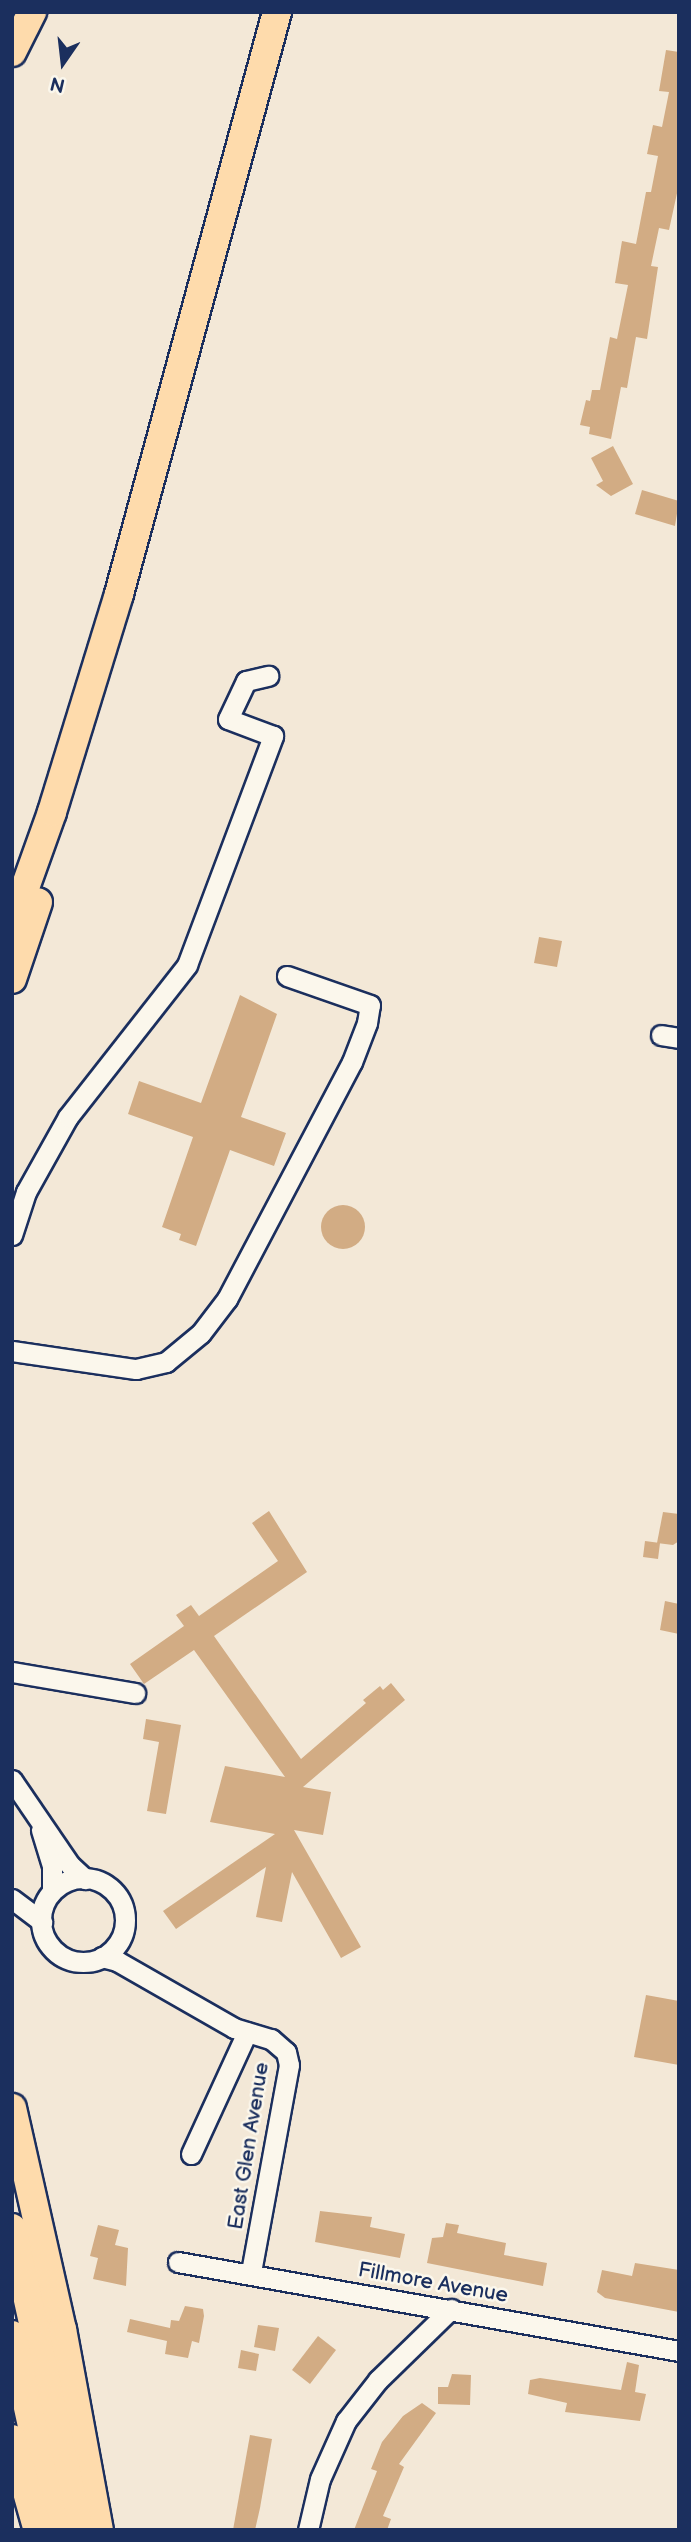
<!DOCTYPE html>
<html>
<head>
<meta charset="utf-8">
<style>
  body { margin:0 }
  #map { position:relative; width:691px; height:2542px; overflow:hidden; background:#f3e8d7; font-family:"Balsamiq Sans",sans-serif }
  div>[style] { position:absolute }
  [style*='--x'] { left:calc(var(--x)*1px); top:calc(var(--y)*1px); width:calc(var(--w)*1px); rotate:calc(var(--a)*1deg) }
  .building>* { inset:0; background:#d2ac84 }
  .round { border-radius:50% }
  .roads { filter:drop-shadow(2px 0 #1b2f5e) drop-shadow(-2px 0 #1b2f5e) drop-shadow(0 2px #1b2f5e) drop-shadow(0 -2px #1b2f5e) }
  .minor>* { height:19px; margin:-9.5px; padding:0 9.5px; transform-origin:9.5px; border-radius:9.5px; background:#fbf7ec }
  .minor>.ring { margin:-9.5px; padding:0; box-sizing:content-box; background:none; border:19px solid #fbf7ec; border-radius:50% }
  .highway>* { height:28px; margin:-14px; padding:0 14px; transform-origin:14px; border-radius:14px; background:#fedbac }
  span { translate:-50% -50%; white-space:nowrap; text-align:center; line-height:1.15; -webkit-text-stroke:5px #fbf7ec; paint-order:stroke }
  .street-label { font-size:21px; color:#1b2f5e }
  .frame { position:absolute; inset:0; border:14px solid #1b2f5e; pointer-events:none }
  .north { position:absolute; left:28px; top:28px; width:70px; height:70px; -webkit-text-stroke:5px #fbf7ec; paint-order:stroke; rotate:194deg; font-size:19px; font-weight:700; line-height:28px; text-align:center; color:#1b2f5e }
  .north::after { content:''; display:block; margin:auto; width:24px; height:32px; background:#1b2f5e; clip-path:polygon(50% 0,100% 100%,50% 72%,0 100%) }
</style>
</head>
<body>
<div id="map">
  <div class="building">
    <div style="clip-path:polygon(666px 50px,679px 52px,679px 184px,669px 230px,659px 228px,651px 266px,658px 267px,647px 339px,636px 337px,627px 388px,621px 387px,611px 439px,589px 434px,590px 427px,580px 425px,586px 400px,590px 401px,592px 390px,600px 390px,610px 337px,617px 339px,628px 285px,615px 283px,622px 241px,636px 244px,646px 192px,651px 192px,658px 156px,647px 154px,653px 125px,662px 127px,669px 92px,659px 91px)"></div>
    <div style="clip-path:polygon(613px 446px,633px 484px,611px 496px,596px 485px,603px 481px,591px 458px)"></div>
    <div style="clip-path:polygon(642px 490px,679px 501px,675px 526px,635px 514px)"></div>
    <div style="clip-path:polygon(539px 937px,562px 941px,557px 967px,534px 963px)"></div>
    <div style="clip-path:polygon(240px 995px,277px 1014px,241px 1117px,286px 1133px,274px 1166px,230px 1150px,196px 1246px,179px 1240px,181px 1234px,162px 1227px,193px 1137px,128px 1114px,139px 1081px,201px 1103px)"></div>
    <div class="round" style="left:321px;top:1205px;width:44px;height:44px"></div>
    <div style="clip-path:polygon(269px 1511px,307px 1572px,214px 1636px,301px 1759px,366px 1703px,363px 1700px,380px 1686px,383px 1690px,391px 1683px,405px 1700px,303px 1787px,331px 1792px,323px 1835px,294px 1830px,361px 1947px,341px 1958px,292px 1872px,282px 1922px,256px 1917px,266px 1867px,176px 1929px,163px 1911px,275px 1834px,210px 1822px,225px 1766px,285px 1777px,194px 1650px,144px 1684px,130px 1664px,184px 1626px,176px 1615px,191px 1605px,199px 1616px,278px 1561px,252px 1523px)"></div>
    <div style="clip-path:polygon(663px 1512px,679px 1514px,679px 1541px,673px 1545px,657px 1543px)"></div>
    <div style="clip-path:polygon(645px 1541px,660px 1543px,658px 1559px,643px 1557px)"></div>
    <div style="clip-path:polygon(665px 1601px,679px 1604px,679px 1634px,660px 1630px)"></div>
    <div style="clip-path:polygon(146px 1719px,181px 1725px,166px 1814px,147px 1811px,159px 1742px,143px 1739px)"></div>
    <div style="clip-path:polygon(646px 1995px,679px 2001px,679px 2065px,634px 2057px)"></div>
    <div style="clip-path:polygon(320px 2211px,372px 2217px,370px 2227px,405px 2234px,400px 2258px,315px 2242px)"></div>
    <div style="clip-path:polygon(446px 2223px,459px 2225px,457px 2233px,506px 2243px,504px 2255px,547px 2263px,543px 2286px,427px 2263px,432px 2238px,443px 2237px)"></div>
    <div style="clip-path:polygon(98px 2225px,119px 2230px,115px 2245px,128px 2248px,126px 2286px,93px 2279px,98px 2258px,90px 2256px)"></div>
    <div style="clip-path:polygon(635px 2263px,679px 2270px,679px 2312px,605px 2298px,597px 2292px,602px 2270px,632px 2276px)"></div>
    <div style="clip-path:polygon(185px 2306px,203px 2309px,204px 2316px,199px 2343px,192px 2341px,188px 2358px,165px 2354px,167px 2341px,127px 2332px,130px 2319px,170px 2328px,171px 2320px,179px 2321px)"></div>
    <div style="clip-path:polygon(258px 2325px,279px 2328px,275px 2351px,254px 2347px)"></div>
    <div style="clip-path:polygon(318px 2336px,336px 2350px,310px 2384px,292px 2370px)"></div>
    <div style="clip-path:polygon(241px 2350px,259px 2354px,256px 2371px,238px 2368px)"></div>
    <div style="clip-path:polygon(627px 2362px,639px 2365px,635px 2392px,646px 2394px,640px 2421px,565px 2412px,567px 2403px,528px 2394px,530px 2380px,540px 2378px,621px 2390px)"></div>
    <div style="clip-path:polygon(452px 2374px,471px 2375px,470px 2405px,438px 2404px,438px 2387px,448px 2387px)"></div>
    <div style="clip-path:polygon(422px 2403px,436px 2413px,399px 2464px,404px 2467px,383px 2516px,391px 2519px,387px 2530px,354px 2530px,377px 2471px,371px 2469px,382px 2442px,403px 2416px)"></div>
    <div style="clip-path:polygon(250px 2435px,272px 2439px,260px 2508px,255px 2530px,233px 2530px)"></div>
  </div>
  <div class="roads">
    <div class="minor">
      <div style="--x:661;--y:1035;--w:18;--a:9"></div>
      <div style="--x:12;--y:1235;--w:45;--a:-72"></div>
      <div style="--x:26;--y:1192;--w:86;--a:-60.8"></div>
      <div style="--x:68;--y:1117;--w:193;--a:-51.9"></div>
      <div style="--x:187;--y:965;--w:245;--a:-69.4"></div>
      <div style="--x:273;--y:736;--w:48;--a:-159.3"></div>
      <div style="--x:228;--y:719;--w:42;--a:-64.7"></div>
      <div style="--x:246;--y:681;--w:23;--a:-13"></div>
      <div style="--x:12;--y:1351;--w:125;--a:8.3"></div>
      <div style="--x:136;--y:1369;--w:31;--a:-13"></div>
      <div style="--x:166;--y:1362;--w:45;--a:-39.6"></div>
      <div style="--x:201;--y:1333;--w:43;--a:-52.6"></div>
      <div style="--x:227;--y:1299;--w:268;--a:-62.2"></div>
      <div style="--x:352;--y:1062;--w:42;--a:-69"></div>
      <div style="--x:367;--y:1023;--w:18;--a:-81"></div>
      <div style="--x:370;--y:1005;--w:88;--a:-160.7"></div>
      <div style="--x:12;--y:1672;--w:125;--a:9.7"></div>
      <div style="--x:12;--y:1780;--w:103;--a:55.7"></div>
      <div style="--x:70;--y:1865;--w:21;--a:43"></div>
      <div style="--x:41;--y:1830;--w:38;--a:73"></div>
      <div style="--x:52;--y:1866;--w:25;--a:90"></div>
      <div class="ring" style="left:41px;top:1878px;width:65px;height:65px"></div>
      <div style="--x:12;--y:1899;--w:38;--a:37"></div>
      <div style="--x:102;--y:1957;--w:16;--a:15"></div>
      <div style="--x:117;--y:1961;--w:135;--a:29.8"></div>
      <div style="--x:234;--y:2028;--w:39;--a:17"></div>
      <div style="--x:271;--y:2039;--w:20;--a:41"></div>
      <div style="--x:286;--y:2052;--w:13;--a:77"></div>
      <div style="--x:289;--y:2065;--w:211;--a:100.4"></div>
      <div style="--x:191;--y:2154;--w:134;--a:-65.3"></div>
      <div style="--x:178;--y:2262;--w:509;--a:10.07"></div>
      <div style="--x:308;--y:2530;--w:52;--a:-76.8"></div>
      <div style="--x:320;--y:2479;--w:64;--a:-65.9"></div>
      <div style="--x:346;--y:2421;--w:52;--a:-52"></div>
      <div style="--x:378;--y:2380;--w:102;--a:-44.2"></div>
    </div>
    <div class="highway">
      <div style="--x:12;--y:52;--w:45;--a:-63.4"></div>
      <div style="--x:12;--y:924;--w:119;--a:-70.3"></div>
      <div style="--x:52;--y:812;--w:228;--a:-72.9"></div>
      <div style="--x:119;--y:594;--w:603;--a:-74.81"></div>
      <div style="--x:12;--y:979;--w:81;--a:-71.3"></div>
      <div style="--x:12;--y:2108;--w:227;--a:77.3"></div>
      <div style="--x:62;--y:2329;--w:204;--a:79.6"></div>
      <div style="--x:12;--y:2228;--w:309;--a:77.5"></div>
      <div style="--x:12;--y:2335;--w:200;--a:77.6"></div>
      <div style="--x:12;--y:2439;--w:88;--a:74.2"></div>
    </div>
  </div>
  <div class="street-label">
    <span style="left:249px;top:2146px;rotate:-81deg">East Glen Avenue</span>
    <span style="left:433px;top:2283px;rotate:10deg">Fillmore Avenue</span>
  </div>
  <div class="frame"></div>
  <div class="north">N</div>
</div>
</body>
</html>
